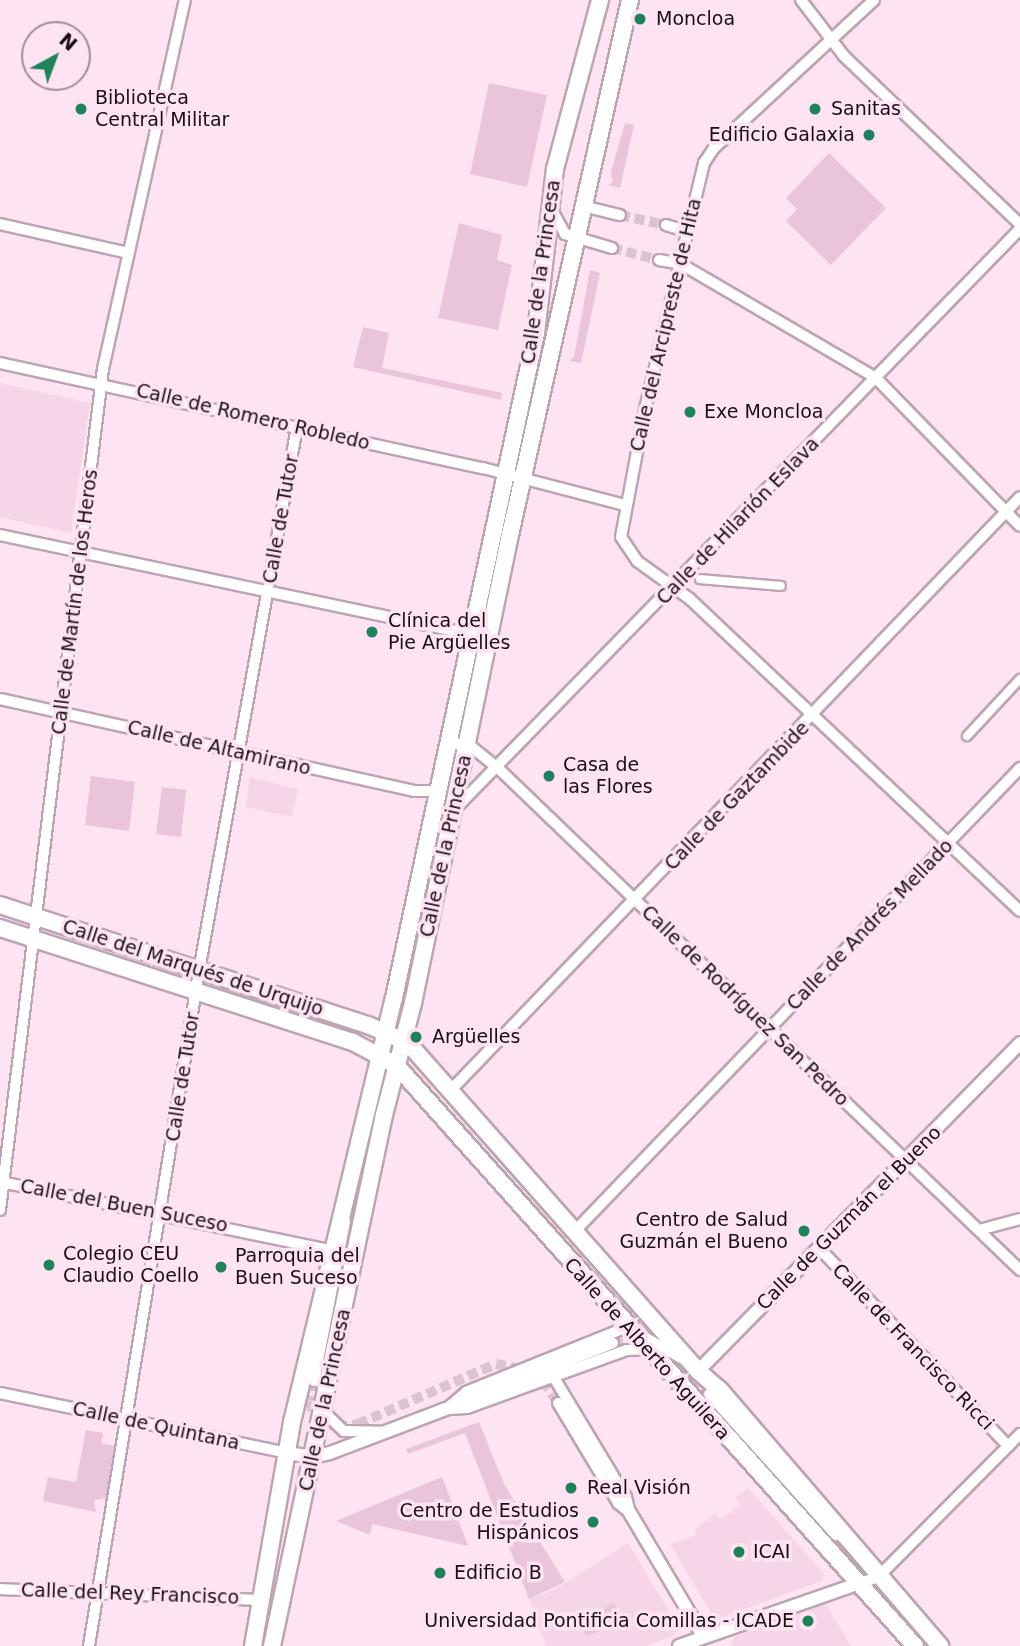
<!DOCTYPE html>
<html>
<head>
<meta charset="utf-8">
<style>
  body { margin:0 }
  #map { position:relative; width:1020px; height:1646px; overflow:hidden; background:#fee3f3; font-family:"DejaVu Sans",sans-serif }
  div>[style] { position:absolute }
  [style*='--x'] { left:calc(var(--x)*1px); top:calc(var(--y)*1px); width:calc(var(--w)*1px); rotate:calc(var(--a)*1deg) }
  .built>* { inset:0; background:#f6d5e9 }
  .green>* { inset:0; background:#e9c4da }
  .minor-tunnel>* { height:10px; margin-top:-5px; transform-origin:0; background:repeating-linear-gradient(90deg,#dcc3d2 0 10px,transparent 0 15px) }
  .roads { filter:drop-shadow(2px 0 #bda4b3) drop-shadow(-2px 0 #bda4b3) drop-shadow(0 2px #bda4b3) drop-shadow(0 -2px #bda4b3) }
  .pedestrian>* { height:8px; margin:-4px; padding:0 4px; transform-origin:4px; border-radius:4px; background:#fff }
  .minor>* { height:10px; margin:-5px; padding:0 5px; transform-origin:5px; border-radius:5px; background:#fff }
  .tertiary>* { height:12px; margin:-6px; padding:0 6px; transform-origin:6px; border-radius:6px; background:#fff }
  .primary>* { height:16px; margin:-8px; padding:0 8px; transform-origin:8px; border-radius:8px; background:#fff }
  .dots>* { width:19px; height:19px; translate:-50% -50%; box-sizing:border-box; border:4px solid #fee3f3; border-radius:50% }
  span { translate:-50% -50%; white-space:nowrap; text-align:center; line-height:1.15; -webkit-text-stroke:7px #fee3f3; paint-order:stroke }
  .poi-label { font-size:19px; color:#191015 }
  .left { translate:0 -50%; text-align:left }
  .right { translate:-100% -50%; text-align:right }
  .street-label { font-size:19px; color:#191015 }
  .north { position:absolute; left:21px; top:21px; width:70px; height:70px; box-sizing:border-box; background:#fee3f3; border:2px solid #a28f9a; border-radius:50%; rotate:41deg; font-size:19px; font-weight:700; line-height:28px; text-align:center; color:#191015 }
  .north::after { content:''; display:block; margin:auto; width:24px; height:32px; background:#20825b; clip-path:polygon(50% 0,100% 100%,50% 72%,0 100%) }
</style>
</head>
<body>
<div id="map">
  <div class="built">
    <div style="clip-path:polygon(0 383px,90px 403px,71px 533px,0 517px)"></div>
    <div style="clip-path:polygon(250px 777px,298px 789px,292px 817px,246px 807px)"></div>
    <div style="clip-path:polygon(748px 1488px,824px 1574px,822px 1581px,720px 1618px,713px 1616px,670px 1544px,697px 1535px,694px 1530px,715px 1513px,721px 1519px,740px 1505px,735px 1498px)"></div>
    <div style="clip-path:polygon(628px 1543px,678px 1626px,675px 1635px,645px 1646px,546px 1646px,529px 1599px,556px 1589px)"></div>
    <div style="clip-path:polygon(826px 1604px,851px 1646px,731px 1646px,734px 1637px)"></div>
  </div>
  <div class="green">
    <div style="clip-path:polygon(489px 83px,547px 95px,527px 187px,470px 174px)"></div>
    <div style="clip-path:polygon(625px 123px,634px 125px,620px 188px,608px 185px,613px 182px,611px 172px)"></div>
    <div style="clip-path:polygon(829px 153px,886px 208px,831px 265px,786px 221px,797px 209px,786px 198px)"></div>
    <div style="clip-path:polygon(459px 223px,502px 235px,497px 260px,512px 265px,498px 330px,438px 318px)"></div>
    <div style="clip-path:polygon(590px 270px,600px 273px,581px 363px,569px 361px,574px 357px)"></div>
    <div style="clip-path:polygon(363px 327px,389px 333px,382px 368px,502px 393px,501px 400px,353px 367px)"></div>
    <div style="clip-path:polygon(91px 776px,135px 782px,129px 831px,85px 825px)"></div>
    <div style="clip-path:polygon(162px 787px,186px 790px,181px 837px,156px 834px)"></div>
    <div style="clip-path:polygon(479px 1422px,504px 1484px,565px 1582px,529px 1599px,465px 1433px,408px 1454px,406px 1449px)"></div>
    <div style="clip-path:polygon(86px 1430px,103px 1433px,101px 1443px,115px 1446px,106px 1498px,94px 1500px,96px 1512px,43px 1501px,48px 1477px,76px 1482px)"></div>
    <div style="clip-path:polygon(442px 1477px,468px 1546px,372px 1524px,370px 1535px,336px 1521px)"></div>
    <div style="clip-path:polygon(614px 1603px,626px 1622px,586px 1636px,579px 1622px)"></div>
  </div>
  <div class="minor-tunnel">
    <div style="--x:620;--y:215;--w:47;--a:12.3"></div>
    <div style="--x:612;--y:248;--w:49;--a:14.3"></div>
    <div style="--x:613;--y:1343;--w:30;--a:2"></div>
    <div style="--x:657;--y:1349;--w:69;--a:40.9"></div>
    <div style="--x:314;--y:1381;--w:20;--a:101"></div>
    <div style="--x:310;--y:1401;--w:16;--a:75"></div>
    <div style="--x:314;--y:1416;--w:27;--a:27"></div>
    <div style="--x:338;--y:1428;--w:20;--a:-11"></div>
    <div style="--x:358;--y:1424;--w:150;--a:-23.5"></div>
    <div style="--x:496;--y:1364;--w:32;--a:11"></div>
    <div style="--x:527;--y:1370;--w:19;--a:35"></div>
    <div style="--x:543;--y:1381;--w:27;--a:56"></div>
  </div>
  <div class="roads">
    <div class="pedestrian">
      <div style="--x:700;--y:579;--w:81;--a:4.9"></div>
      <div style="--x:967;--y:736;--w:78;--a:-47.1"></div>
    </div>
    <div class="minor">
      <div style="--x:801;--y:0;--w:71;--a:52.5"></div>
      <div style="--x:844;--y:56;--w:243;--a:43.7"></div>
      <div style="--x:874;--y:0;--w:218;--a:137.2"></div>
      <div style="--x:714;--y:148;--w:18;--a:124"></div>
      <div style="--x:704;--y:163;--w:253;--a:103.5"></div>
      <div style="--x:645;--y:409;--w:130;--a:100.6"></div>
      <div style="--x:621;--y:537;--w:29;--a:56"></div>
      <div style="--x:637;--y:561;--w:65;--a:35.6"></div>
      <div style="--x:690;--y:599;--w:454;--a:43.4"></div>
      <div style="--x:583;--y:206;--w:38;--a:14"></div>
      <div style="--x:554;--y:214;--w:23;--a:61"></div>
      <div style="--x:565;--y:234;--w:49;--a:16.6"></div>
      <div style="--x:0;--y:224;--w:132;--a:12.7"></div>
      <div style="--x:666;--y:225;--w:24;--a:17"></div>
      <div style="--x:659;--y:260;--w:22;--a:10"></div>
      <div style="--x:681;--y:264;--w:226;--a:30.3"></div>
      <div style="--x:876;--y:378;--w:206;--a:45.8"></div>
      <div style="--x:0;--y:363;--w:494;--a:12.3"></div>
      <div style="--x:483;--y:468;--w:147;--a:14.6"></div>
      <div style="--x:0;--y:535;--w:486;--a:11.9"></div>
      <div style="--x:0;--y:699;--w:424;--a:12.5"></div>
      <div style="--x:414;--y:791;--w:24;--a:0"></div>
      <div style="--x:448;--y:744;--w:20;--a:0"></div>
      <div style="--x:468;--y:744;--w:40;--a:39"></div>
      <div style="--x:499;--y:769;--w:723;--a:43.88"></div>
      <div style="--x:454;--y:810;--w:811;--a:-45.75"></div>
      <div style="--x:450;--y:1091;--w:823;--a:-46.18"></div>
      <div style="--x:1;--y:1182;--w:336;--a:11.7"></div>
      <div style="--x:0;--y:1210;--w:847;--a:-83.02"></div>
      <div style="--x:103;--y:369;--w:378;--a:-77.5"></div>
      <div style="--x:979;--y:1230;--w:42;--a:-15"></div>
      <div style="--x:574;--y:1232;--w:644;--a:-46.13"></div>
      <div style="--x:819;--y:1248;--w:274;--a:46.3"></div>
      <div style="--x:553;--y:1376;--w:141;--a:58.9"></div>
      <div style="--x:626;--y:1497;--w:16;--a:76"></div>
      <div style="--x:314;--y:1381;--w:163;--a:-79"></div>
      <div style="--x:0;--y:1393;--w:292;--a:11.8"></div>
      <div style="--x:709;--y:1394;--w:190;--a:48"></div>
      <div style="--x:558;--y:1403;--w:117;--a:59"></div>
      <div style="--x:618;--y:1503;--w:16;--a:40"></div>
      <div style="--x:454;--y:1406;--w:171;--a:-21.6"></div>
      <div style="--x:446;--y:1409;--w:26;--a:-40"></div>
      <div style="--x:466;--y:1392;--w:174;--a:-22"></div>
      <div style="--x:627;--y:1327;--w:62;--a:29.9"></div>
      <div style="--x:447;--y:1409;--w:20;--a:-3"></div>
      <div style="--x:467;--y:1408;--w:169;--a:-20"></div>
      <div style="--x:626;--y:1350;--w:23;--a:-2"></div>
      <div style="--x:323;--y:1411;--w:29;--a:44"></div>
      <div style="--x:344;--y:1431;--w:39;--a:1"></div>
      <div style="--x:860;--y:1583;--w:19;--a:-18"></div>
      <div style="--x:878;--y:1577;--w:202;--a:-45.2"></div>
      <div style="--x:0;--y:1589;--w:261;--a:2.4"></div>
      <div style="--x:89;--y:1646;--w:684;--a:-80.74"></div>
      <div style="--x:199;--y:971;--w:553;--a:-79.79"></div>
    </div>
    <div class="tertiary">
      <div style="--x:698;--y:1371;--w:460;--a:-45.5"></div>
      <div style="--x:286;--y:1453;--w:27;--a:8"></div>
      <div style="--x:313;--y:1457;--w:17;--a:-13"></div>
      <div style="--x:330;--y:1453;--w:124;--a:-20.8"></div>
      <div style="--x:630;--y:1513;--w:143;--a:59.3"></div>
      <div style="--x:679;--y:1646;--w:192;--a:-19.2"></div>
    </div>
    <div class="primary">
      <div style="--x:0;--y:905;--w:387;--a:18.1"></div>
      <div style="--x:368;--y:1025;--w:44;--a:24.2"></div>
      <div style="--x:408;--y:1043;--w:438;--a:48.5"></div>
      <div style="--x:698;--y:1371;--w:29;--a:41"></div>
      <div style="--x:720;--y:1390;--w:338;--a:49.3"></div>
      <div style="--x:0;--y:928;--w:371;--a:17.9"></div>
      <div style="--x:353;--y:1042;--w:49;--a:28.1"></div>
      <div style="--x:396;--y:1065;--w:779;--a:48.23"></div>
      <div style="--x:253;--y:1646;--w:227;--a:-80.1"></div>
      <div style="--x:292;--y:1422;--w:436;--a:-76.5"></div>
      <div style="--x:394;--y:998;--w:680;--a:-77.95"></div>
      <div style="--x:536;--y:333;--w:165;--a:-83.4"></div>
      <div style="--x:555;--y:169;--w:175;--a:-75.1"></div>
      <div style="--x:272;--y:1646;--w:543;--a:-78.09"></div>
      <div style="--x:384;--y:1115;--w:116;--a:-75.5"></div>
      <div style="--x:413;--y:1003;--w:478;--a:-78.3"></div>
      <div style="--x:510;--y:535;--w:548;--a:-77.36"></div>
    </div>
  </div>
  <div class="dots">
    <div style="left:640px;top:19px;background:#20825b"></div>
    <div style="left:81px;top:109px;background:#20825b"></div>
    <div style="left:815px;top:109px;background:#20825b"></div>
    <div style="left:869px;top:135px;background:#20825b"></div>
    <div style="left:690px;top:412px;background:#20825b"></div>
    <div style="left:372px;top:632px;background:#20825b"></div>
    <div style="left:549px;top:776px;background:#20825b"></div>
    <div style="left:416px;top:1037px;background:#20825b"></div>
    <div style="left:804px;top:1231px;background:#20825b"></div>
    <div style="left:49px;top:1265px;background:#20825b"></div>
    <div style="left:221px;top:1267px;background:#20825b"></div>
    <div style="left:571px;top:1488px;background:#20825b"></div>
    <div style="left:593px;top:1522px;background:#20825b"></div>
    <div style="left:739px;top:1552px;background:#20825b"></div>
    <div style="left:440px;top:1573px;background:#20825b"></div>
    <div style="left:808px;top:1621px;background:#20825b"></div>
  </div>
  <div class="poi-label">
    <span class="left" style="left:656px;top:19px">Moncloa</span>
    <span class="left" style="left:95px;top:109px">Biblioteca<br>Central Militar</span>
    <span class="left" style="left:831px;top:109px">Sanitas</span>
    <span class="right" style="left:855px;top:135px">Edificio Galaxia</span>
    <span class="left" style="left:704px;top:412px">Exe Moncloa</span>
    <span class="left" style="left:388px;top:632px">Clínica del<br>Pie Argüelles</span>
    <span class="left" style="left:563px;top:776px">Casa de<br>las Flores</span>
    <span class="left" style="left:432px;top:1037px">Argüelles</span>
    <span class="right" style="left:788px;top:1231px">Centro de Salud<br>Guzmán el Bueno</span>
    <span class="left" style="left:63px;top:1265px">Colegio CEU<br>Claudio Coello</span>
    <span class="left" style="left:235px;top:1267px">Parroquia del<br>Buen Suceso</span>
    <span class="left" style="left:587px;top:1488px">Real Visión</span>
    <span class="right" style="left:579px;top:1522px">Centro de Estudios<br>Hispánicos</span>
    <span class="left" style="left:753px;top:1552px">ICAI</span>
    <span class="left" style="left:454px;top:1573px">Edificio B</span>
    <span class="right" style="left:794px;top:1621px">Universidad Pontificia Comillas - ICADE</span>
  </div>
  <div class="street-label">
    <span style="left:541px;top:272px;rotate:-82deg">Calle de la Princesa</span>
    <span style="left:666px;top:325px;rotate:-77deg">Calle del Arcipreste de Hita</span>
    <span style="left:253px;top:417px;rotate:13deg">Calle de Romero Robledo</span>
    <span style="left:281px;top:519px;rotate:-80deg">Calle de Tutor</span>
    <span style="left:738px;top:521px;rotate:-46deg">Calle de Hilarión Eslava</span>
    <span style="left:75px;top:602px;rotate:-83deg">Calle de Martín de los Heros</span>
    <span style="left:219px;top:748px;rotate:13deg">Calle de Altamirano</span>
    <span style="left:737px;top:796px;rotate:-46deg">Calle de Gaztambide</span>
    <span style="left:446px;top:846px;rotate:-78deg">Calle de la Princesa</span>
    <span style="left:870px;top:925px;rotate:-46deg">Calle de Andrés Mellado</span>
    <span style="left:193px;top:968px;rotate:18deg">Calle del Marqués de Urquijo</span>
    <span style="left:745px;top:1006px;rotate:44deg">Calle de Rodríguez San Pedro</span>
    <span style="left:183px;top:1077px;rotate:-81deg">Calle de Tutor</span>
    <span style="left:124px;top:1206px;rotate:11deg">Calle del Buen Suceso</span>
    <span style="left:849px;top:1218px;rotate:-45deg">Calle de Guzmán el Bueno</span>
    <span style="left:913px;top:1347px;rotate:46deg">Calle de Francisco Ricci</span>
    <span style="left:647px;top:1349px;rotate:48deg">Calle de Alberto Aguilera</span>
    <span style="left:325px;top:1400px;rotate:-78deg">Calle de la Princesa</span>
    <span style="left:156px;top:1426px;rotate:12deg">Calle de Quintana</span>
    <span style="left:130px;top:1594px;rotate:2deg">Calle del Rey Francisco</span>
  </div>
  <div class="north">N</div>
</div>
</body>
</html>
